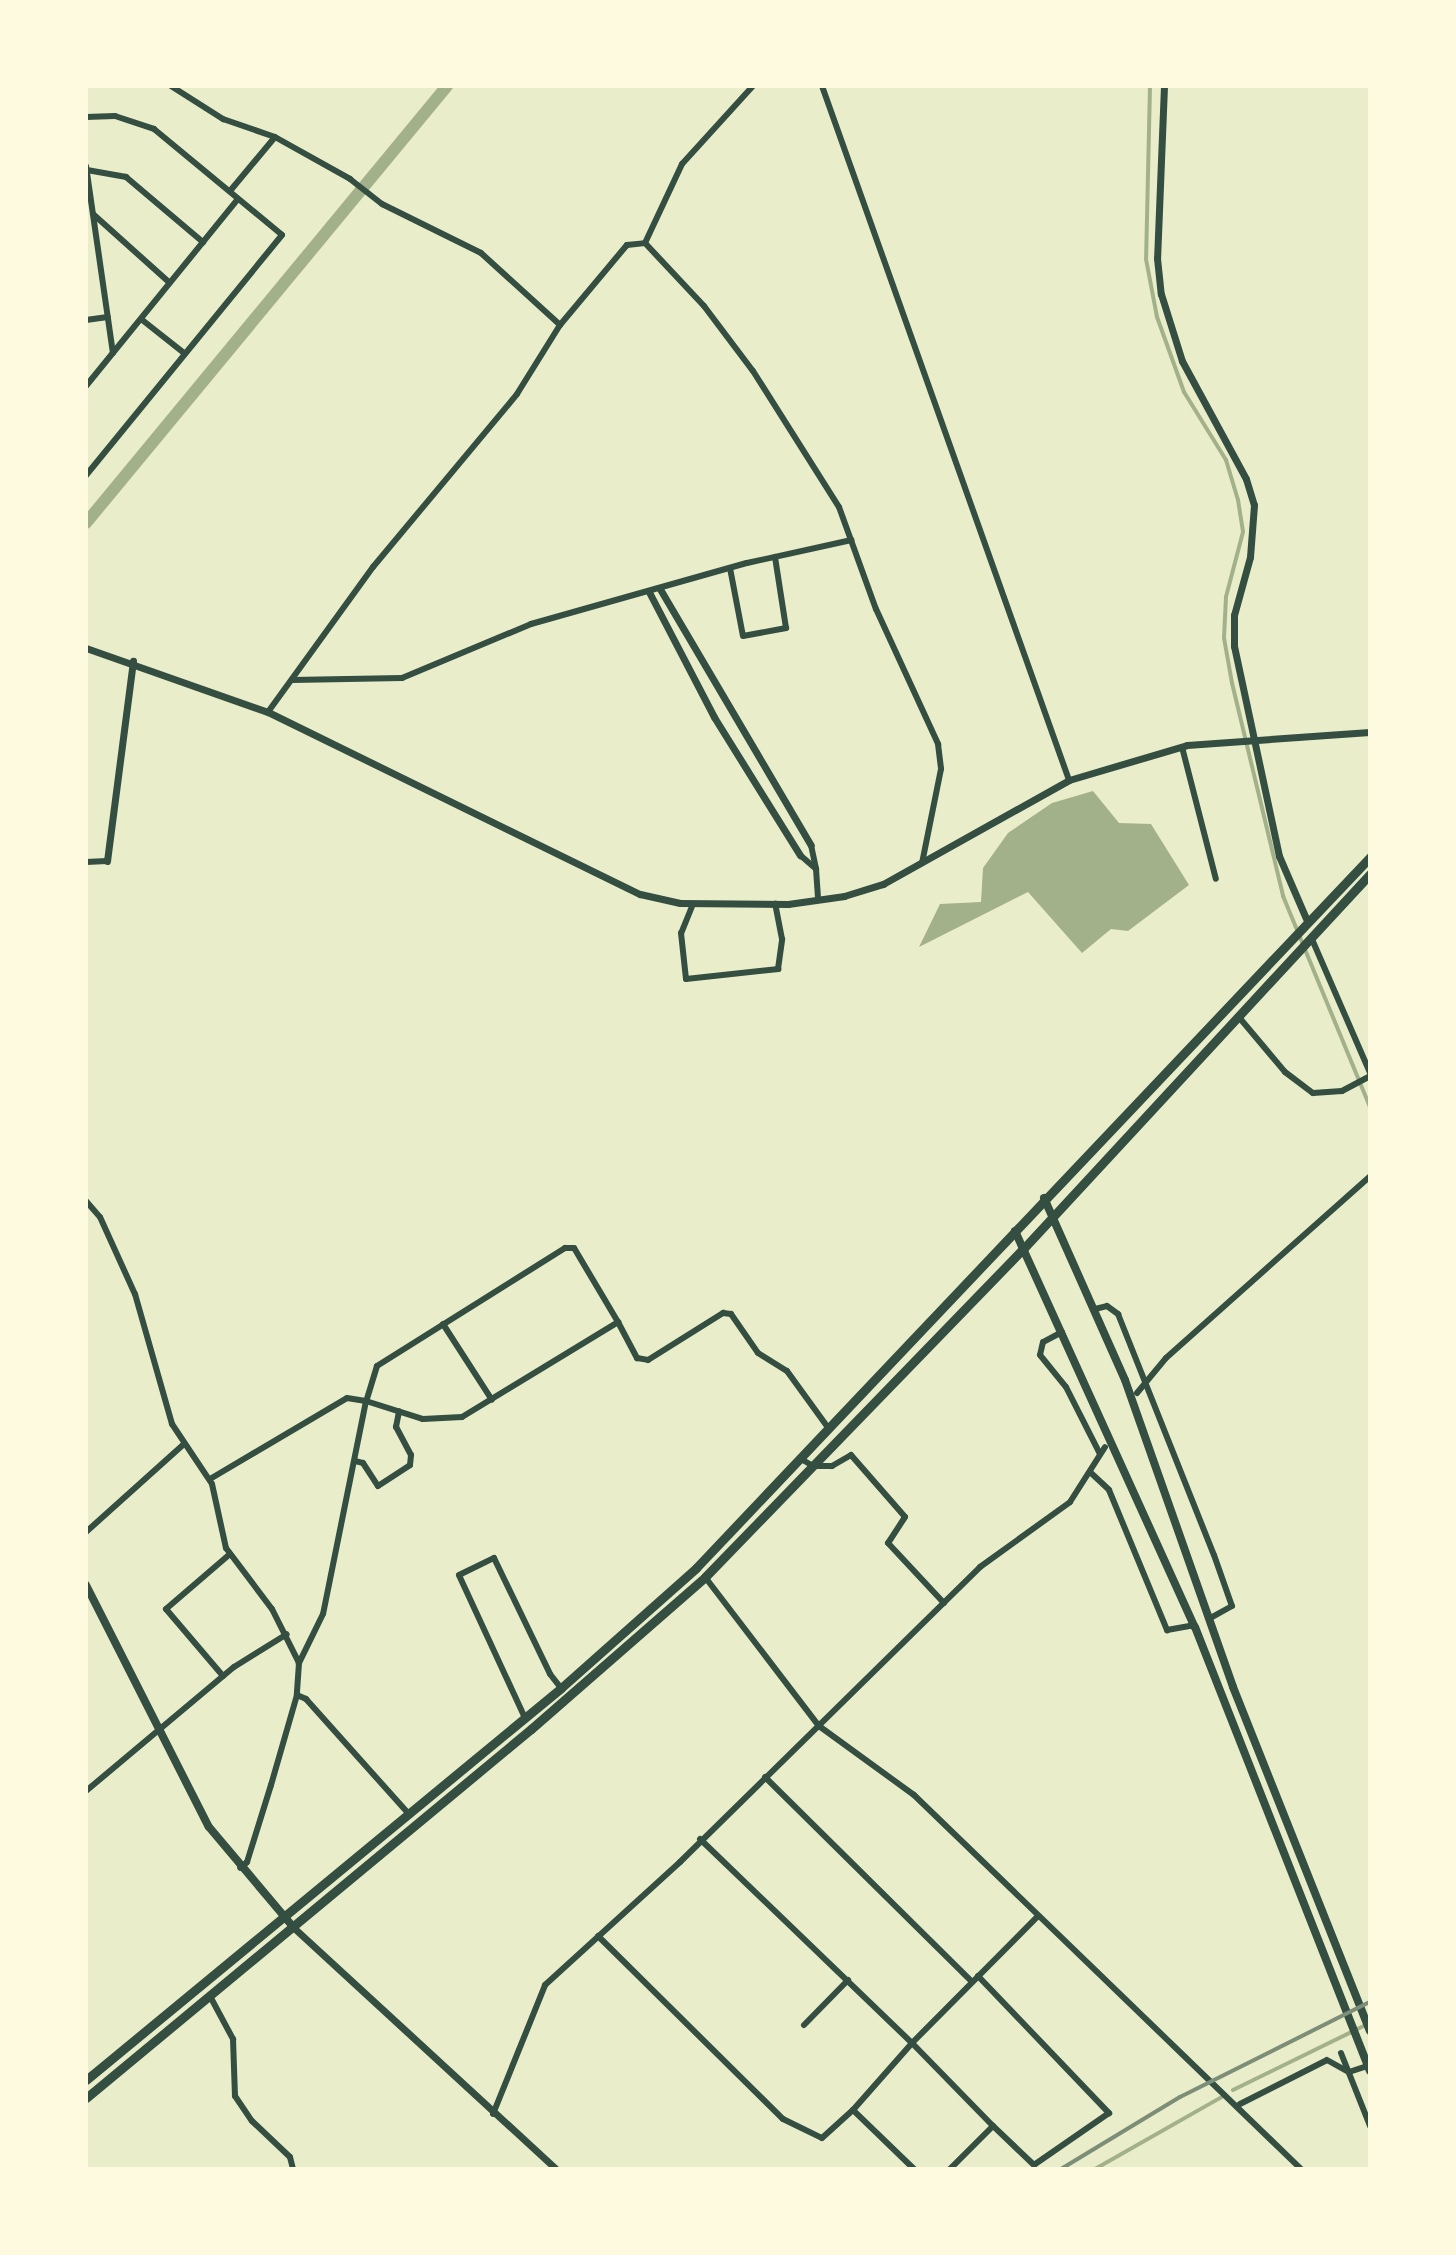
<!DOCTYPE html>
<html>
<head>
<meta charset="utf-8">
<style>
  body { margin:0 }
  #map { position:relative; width:1456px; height:2255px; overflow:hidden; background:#e9edc9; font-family:Rubik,sans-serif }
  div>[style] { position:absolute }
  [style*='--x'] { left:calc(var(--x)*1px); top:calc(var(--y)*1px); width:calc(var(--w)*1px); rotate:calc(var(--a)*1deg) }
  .water>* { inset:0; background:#a3b18a }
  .stream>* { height:4px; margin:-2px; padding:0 2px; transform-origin:2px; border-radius:2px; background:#a3b18a }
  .canal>* { height:12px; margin:-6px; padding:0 6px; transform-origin:6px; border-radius:6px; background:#a3b18a }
  .minor>* { height:6px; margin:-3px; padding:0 3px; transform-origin:3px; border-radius:3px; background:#344e41 }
  .tertiary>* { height:7px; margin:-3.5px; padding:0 3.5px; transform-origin:3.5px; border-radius:3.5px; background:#344e41 }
  .secondary>* { height:8px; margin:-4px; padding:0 4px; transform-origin:4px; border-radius:4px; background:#344e41 }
  .primary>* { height:9px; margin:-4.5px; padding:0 4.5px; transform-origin:4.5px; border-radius:4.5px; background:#344e41 }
  .rail>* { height:4px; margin:-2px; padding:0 2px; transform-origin:2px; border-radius:2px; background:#7c8e77 }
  span { translate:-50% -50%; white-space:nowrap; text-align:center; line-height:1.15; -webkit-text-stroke:6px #fefae0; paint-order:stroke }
  .frame { position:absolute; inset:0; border:88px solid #fefae0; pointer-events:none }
</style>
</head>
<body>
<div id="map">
  <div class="water">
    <div style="clip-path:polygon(1093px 791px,1119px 823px,1151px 824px,1189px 885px,1128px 931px,1111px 929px,1082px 953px,1028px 892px,919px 947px,940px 904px,981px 902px,983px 868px,1008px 833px,1052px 803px)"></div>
  </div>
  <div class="stream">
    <div style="--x:1150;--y:86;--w:173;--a:91.3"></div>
    <div style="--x:1146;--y:259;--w:59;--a:79.3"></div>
    <div style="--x:1157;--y:317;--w:80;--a:70.2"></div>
    <div style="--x:1184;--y:392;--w:80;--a:58.3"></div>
    <div style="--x:1226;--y:460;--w:42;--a:73.3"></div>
    <div style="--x:1238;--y:500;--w:32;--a:81"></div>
    <div style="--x:1243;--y:532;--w:67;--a:104.7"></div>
    <div style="--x:1226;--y:597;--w:41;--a:92.8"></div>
    <div style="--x:1224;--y:638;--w:46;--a:79.9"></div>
    <div style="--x:1232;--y:683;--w:219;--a:76.5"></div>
    <div style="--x:1283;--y:896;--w:228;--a:67.6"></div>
    <div style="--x:1233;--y:2090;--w:150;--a:-26.1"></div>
    <div style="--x:1095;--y:2169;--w:146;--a:-29.6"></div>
  </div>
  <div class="canal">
    <div style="--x:86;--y:523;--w:567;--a:-50.44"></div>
  </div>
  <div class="minor">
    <div style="--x:171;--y:86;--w:62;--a:32.4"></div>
    <div style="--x:223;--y:119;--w:55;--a:19.1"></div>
    <div style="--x:275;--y:137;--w:86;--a:29.2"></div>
    <div style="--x:350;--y:179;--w:41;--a:38"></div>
    <div style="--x:382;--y:204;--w:110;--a:26.3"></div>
    <div style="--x:481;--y:253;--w:107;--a:42.3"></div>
    <div style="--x:822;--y:86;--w:737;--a:70.41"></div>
    <div style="--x:86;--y:117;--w:29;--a:-2"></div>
    <div style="--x:115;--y:116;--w:41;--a:18.4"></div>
    <div style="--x:154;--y:129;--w:166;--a:39.6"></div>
    <div style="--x:282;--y:235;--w:310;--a:129.2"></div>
    <div style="--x:86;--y:166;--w:189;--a:81.8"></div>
    <div style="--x:87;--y:170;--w:40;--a:10"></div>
    <div style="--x:126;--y:177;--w:101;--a:40.2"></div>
    <div style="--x:230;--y:191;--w:70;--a:-50.2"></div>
    <div style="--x:93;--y:214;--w:103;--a:41.9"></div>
    <div style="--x:645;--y:243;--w:86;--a:46.9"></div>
    <div style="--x:704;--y:306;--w:81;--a:53"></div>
    <div style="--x:753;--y:371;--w:161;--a:57.7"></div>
    <div style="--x:839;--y:507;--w:109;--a:70.1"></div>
    <div style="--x:876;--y:609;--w:149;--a:65.3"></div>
    <div style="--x:938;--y:744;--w:25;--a:83"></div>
    <div style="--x:941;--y:769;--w:96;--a:101.4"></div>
    <div style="--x:645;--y:243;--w:87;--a:-64.9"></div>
    <div style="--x:682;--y:164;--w:105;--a:-47.7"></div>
    <div style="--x:141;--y:319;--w:55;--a:38.3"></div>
    <div style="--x:86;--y:320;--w:22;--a:-8"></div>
    <div style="--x:86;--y:386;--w:241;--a:-50.9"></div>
    <div style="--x:730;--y:568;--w:69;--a:79.2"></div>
    <div style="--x:743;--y:636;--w:44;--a:-10.5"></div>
    <div style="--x:786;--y:628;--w:72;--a:-98.8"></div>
    <div style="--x:292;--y:680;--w:110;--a:-1"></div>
    <div style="--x:402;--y:678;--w:140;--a:-22.7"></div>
    <div style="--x:531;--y:624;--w:224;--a:-15.8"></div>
    <div style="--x:747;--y:563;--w:107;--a:-12.4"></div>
    <div style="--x:268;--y:712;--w:179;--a:-54.1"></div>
    <div style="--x:373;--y:567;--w:225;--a:-50.2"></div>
    <div style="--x:517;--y:394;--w:81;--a:-58.1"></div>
    <div style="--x:560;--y:325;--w:104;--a:-50.1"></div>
    <div style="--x:627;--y:245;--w:18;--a:-6"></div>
    <div style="--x:1182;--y:747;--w:136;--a:75.6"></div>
    <div style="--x:811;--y:845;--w:25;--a:78"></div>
    <div style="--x:800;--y:855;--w:21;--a:41"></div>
    <div style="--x:816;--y:869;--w:31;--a:86"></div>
    <div style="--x:86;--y:862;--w:21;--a:-3"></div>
    <div style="--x:693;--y:904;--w:31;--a:112"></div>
    <div style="--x:681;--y:933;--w:46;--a:83.8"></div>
    <div style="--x:686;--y:979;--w:93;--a:-6.2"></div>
    <div style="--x:778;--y:969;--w:30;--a:-82"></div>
    <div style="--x:782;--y:939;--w:36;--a:-101"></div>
    <div style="--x:1311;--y:937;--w:148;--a:66.5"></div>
    <div style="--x:1238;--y:1016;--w:73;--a:50"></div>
    <div style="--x:1285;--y:1072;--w:35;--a:37"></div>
    <div style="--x:1313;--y:1093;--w:29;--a:-4"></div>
    <div style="--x:1342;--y:1091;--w:32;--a:-28"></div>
    <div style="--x:86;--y:1201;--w:21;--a:49"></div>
    <div style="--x:100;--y:1217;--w:85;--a:65.6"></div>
    <div style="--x:135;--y:1294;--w:135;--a:74.1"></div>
    <div style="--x:172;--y:1424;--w:72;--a:56.3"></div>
    <div style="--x:212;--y:1484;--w:66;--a:77.7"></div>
    <div style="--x:226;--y:1548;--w:76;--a:53"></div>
    <div style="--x:272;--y:1609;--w:60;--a:63.4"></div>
    <div style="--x:299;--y:1663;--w:32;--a:94"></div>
    <div style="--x:297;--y:1695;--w:94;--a:106.1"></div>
    <div style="--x:271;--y:1785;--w:81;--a:107.3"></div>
    <div style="--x:247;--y:1862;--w:9;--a:139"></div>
    <div style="--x:1095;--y:1309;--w:12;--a:-14"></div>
    <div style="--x:1107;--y:1306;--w:14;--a:36"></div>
    <div style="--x:1118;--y:1314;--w:259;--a:68.3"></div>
    <div style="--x:1214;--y:1555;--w:54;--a:70.6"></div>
    <div style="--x:1232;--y:1606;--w:25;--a:151"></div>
    <div style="--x:618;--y:1322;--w:86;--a:-120.7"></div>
    <div style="--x:574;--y:1248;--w:9;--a:180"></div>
    <div style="--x:565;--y:1248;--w:222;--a:147.9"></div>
    <div style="--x:377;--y:1366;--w:37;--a:107"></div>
    <div style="--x:366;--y:1401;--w:60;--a:17.5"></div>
    <div style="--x:423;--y:1419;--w:39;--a:-3"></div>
    <div style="--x:462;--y:1417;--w:183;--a:-31.3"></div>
    <div style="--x:618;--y:1322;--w:41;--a:62.2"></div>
    <div style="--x:637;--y:1358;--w:11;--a:10"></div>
    <div style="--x:648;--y:1360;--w:89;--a:-32.1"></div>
    <div style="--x:723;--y:1313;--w:8;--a:7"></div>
    <div style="--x:731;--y:1314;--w:47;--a:55.3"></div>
    <div style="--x:758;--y:1353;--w:34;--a:32"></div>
    <div style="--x:787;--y:1371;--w:72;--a:54.1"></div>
    <div style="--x:443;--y:1324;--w:90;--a:57.2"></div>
    <div style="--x:1062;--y:1332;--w:21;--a:152"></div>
    <div style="--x:1043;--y:1342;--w:13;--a:103"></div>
    <div style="--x:1040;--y:1355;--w:41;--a:50.9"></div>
    <div style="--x:1066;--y:1387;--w:75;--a:63.1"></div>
    <div style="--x:1137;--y:1393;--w:45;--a:-50.4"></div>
    <div style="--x:1166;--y:1358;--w:273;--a:-41.7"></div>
    <div style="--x:801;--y:1459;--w:14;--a:30"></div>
    <div style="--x:813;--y:1466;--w:19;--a:0"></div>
    <div style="--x:832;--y:1466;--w:22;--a:-30"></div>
    <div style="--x:851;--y:1455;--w:82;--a:48.9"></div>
    <div style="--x:905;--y:1517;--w:31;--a:123"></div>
    <div style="--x:888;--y:1543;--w:82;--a:47"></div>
    <div style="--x:355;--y:1461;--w:8;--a:14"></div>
    <div style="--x:363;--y:1463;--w:27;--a:57"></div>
    <div style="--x:378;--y:1486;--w:38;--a:-33"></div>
    <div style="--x:410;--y:1465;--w:10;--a:-84"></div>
    <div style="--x:411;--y:1455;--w:32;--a:-118"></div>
    <div style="--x:396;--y:1427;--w:16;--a:-79"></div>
    <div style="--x:1090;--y:1472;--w:26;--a:43"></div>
    <div style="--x:1109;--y:1490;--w:152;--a:67.5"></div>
    <div style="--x:1167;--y:1630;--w:27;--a:-10"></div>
    <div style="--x:210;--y:1479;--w:159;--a:-30.6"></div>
    <div style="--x:347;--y:1398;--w:19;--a:9"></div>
    <div style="--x:366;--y:1401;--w:217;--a:101.4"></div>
    <div style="--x:323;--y:1614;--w:55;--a:116.1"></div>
    <div style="--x:86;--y:1532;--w:132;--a:-41.9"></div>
    <div style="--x:705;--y:1577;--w:188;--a:52.6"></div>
    <div style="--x:819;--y:1726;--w:117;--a:36"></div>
    <div style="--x:914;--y:1795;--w:538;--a:44.02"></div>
    <div style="--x:223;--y:1676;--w:88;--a:-130.4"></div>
    <div style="--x:166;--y:1609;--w:84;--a:-40.7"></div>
    <div style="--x:297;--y:1695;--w:10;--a:24"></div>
    <div style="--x:306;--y:1699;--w:153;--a:48.2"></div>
    <div style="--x:525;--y:1718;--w:157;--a:-114.8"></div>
    <div style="--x:459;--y:1575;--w:39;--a:-26"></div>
    <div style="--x:494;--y:1558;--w:129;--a:64.2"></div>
    <div style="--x:550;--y:1674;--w:18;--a:52"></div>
    <div style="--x:765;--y:1777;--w:291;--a:44.7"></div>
    <div style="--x:86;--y:1791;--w:193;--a:-40"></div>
    <div style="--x:234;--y:1667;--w:62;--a:-31.9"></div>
    <div style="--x:700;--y:1839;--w:294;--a:43.9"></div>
    <div style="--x:912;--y:2043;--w:179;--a:-45.2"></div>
    <div style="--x:598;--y:1936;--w:260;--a:44.7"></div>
    <div style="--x:783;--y:2119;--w:43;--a:26"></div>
    <div style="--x:822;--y:2138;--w:42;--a:-42.1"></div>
    <div style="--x:978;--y:1976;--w:190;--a:46.3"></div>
    <div style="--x:1109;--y:2113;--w:91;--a:145.3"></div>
    <div style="--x:1034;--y:2165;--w:57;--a:-136.4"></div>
    <div style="--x:211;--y:1998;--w:47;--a:61.8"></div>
    <div style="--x:233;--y:2039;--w:57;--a:88"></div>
    <div style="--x:235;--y:2096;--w:30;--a:56"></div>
    <div style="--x:252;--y:2121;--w:52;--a:43.5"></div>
    <div style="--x:290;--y:2157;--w:12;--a:76"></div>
    <div style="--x:804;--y:2025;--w:63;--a:-45.6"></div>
    <div style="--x:1341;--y:2053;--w:79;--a:68.3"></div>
    <div style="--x:1240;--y:2104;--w:97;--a:-26.8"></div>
    <div style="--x:1327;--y:2060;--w:25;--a:29"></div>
    <div style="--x:1349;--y:2072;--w:22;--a:-18"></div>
    <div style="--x:493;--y:2114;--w:139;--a:-68"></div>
    <div style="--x:545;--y:1985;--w:183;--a:-42.3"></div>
    <div style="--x:680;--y:1862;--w:421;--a:-44.5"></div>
    <div style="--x:980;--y:1567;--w:111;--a:-35.8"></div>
    <div style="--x:1070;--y:1502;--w:65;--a:-57.5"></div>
    <div style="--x:914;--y:2169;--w:85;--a:-136"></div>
    <div style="--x:853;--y:2110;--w:89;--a:-48.6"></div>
    <div style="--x:912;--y:2043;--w:116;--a:45.7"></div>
    <div style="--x:993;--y:2126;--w:61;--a:135"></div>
  </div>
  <div class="tertiary">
    <div style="--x:1164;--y:86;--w:172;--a:92.3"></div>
    <div style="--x:1157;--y:258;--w:36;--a:84"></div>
    <div style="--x:1161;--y:294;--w:70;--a:72.6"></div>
    <div style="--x:1182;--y:361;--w:134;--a:61.5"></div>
    <div style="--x:1246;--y:479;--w:27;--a:73"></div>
    <div style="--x:1254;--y:505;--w:52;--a:94.4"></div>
    <div style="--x:1250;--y:557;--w:60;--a:105.4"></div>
    <div style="--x:1234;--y:615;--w:31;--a:90"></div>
    <div style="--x:1234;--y:646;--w:215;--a:77.9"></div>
    <div style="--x:1279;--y:856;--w:73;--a:66.6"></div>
    <div style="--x:660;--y:589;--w:297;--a:59.5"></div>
    <div style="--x:649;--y:592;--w:141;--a:62.5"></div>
    <div style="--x:714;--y:717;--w:163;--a:58.1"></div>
    <div style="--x:86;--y:648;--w:193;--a:19.4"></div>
    <div style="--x:268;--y:712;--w:414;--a:26.1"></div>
    <div style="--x:640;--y:894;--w:41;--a:12.7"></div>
    <div style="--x:680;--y:903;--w:108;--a:0.5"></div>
    <div style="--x:788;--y:904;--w:57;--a:-8.1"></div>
    <div style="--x:844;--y:896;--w:41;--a:-17.1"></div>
    <div style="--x:883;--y:884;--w:213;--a:-29.2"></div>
    <div style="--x:1069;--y:780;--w:123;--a:-16.5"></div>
    <div style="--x:1187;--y:745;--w:183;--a:-4.1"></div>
    <div style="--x:107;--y:861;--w:202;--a:-82.6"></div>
    <div style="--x:294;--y:1928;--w:356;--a:42.6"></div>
  </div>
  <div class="secondary">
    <div style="--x:1044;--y:1198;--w:199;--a:66"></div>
    <div style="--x:1125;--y:1380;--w:325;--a:70.6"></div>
    <div style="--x:1233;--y:1687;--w:370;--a:68.3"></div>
    <div style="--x:1015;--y:1231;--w:435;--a:65.6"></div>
    <div style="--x:1195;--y:1627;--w:477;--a:68.5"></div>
    <div style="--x:86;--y:1585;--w:271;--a:63.1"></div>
    <div style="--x:209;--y:1827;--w:132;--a:49.9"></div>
  </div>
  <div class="primary">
    <div style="--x:86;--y:2080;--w:616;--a:-39.53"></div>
    <div style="--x:561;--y:1688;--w:181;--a:-41.6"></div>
    <div style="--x:696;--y:1568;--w:980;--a:-46.53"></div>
    <div style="--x:86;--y:2098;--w:578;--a:-39.67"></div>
    <div style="--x:531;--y:1729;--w:231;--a:-41.1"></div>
    <div style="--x:705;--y:1577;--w:458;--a:-45.9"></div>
    <div style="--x:1024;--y:1248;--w:510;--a:-47.23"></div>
  </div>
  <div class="rail">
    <div style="--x:1061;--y:2169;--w:139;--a:-31.2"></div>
    <div style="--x:1180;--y:2097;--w:212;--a:-26.6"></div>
  </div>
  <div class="frame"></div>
</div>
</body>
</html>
